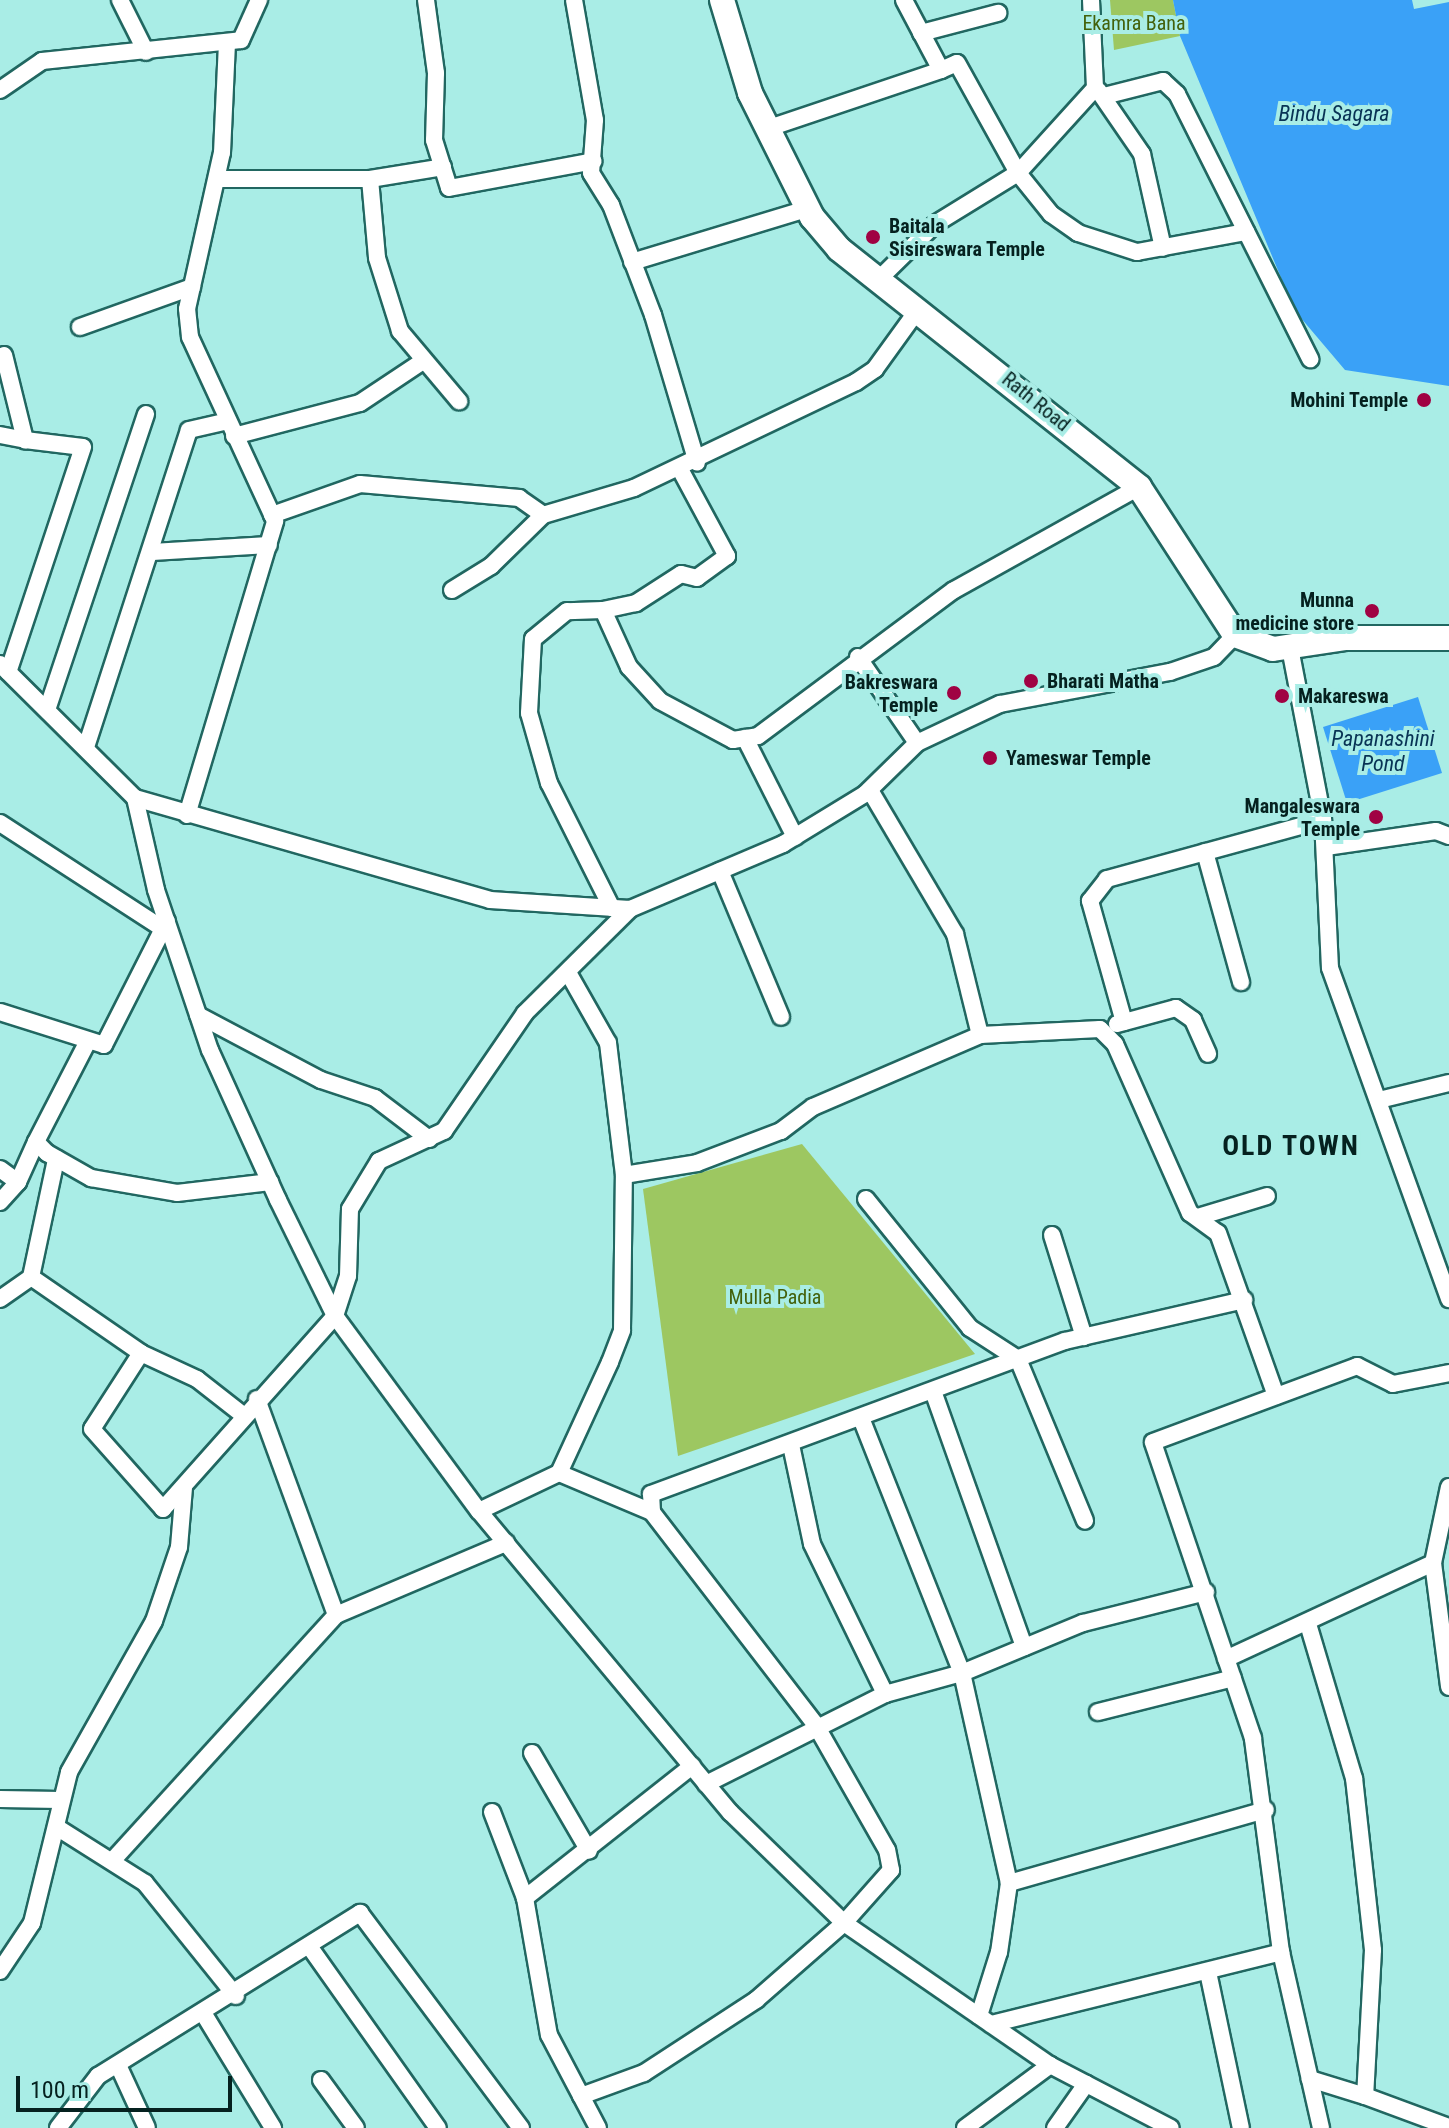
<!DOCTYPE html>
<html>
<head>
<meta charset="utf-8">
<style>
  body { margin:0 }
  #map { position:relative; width:1449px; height:2128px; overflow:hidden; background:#a9ede6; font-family:"Roboto Condensed",sans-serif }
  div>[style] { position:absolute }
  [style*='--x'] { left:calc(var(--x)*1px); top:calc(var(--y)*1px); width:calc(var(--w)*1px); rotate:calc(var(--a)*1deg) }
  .green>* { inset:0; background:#9dc761 }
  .water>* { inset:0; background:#3aa1f7 }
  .roads { filter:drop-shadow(2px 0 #216761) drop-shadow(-2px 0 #216761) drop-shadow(0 2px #216761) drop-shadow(0 -2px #216761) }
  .street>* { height:16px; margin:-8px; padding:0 8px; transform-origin:8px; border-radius:8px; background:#fff }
  .secondary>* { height:24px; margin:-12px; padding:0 12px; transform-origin:12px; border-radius:12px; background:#fff }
  .dots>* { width:22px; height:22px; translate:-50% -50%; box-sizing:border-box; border:4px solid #a9ede6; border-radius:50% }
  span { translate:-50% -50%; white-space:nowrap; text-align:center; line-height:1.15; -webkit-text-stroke:8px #a9ede6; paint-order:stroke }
  .park-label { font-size:20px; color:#43610b }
  .poi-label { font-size:20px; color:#05211f; font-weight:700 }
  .left { translate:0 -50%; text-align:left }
  .right { translate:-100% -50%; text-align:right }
  .street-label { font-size:20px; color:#05211f }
  .water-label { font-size:22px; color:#083254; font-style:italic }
  .district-label { font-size:28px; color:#05211f; font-weight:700; letter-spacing:2px }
  .scale { position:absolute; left:16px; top:2076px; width:216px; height:36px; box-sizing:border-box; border:4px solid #05211f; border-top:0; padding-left:10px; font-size:24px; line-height:28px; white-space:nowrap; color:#05211f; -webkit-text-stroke:6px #a9ede6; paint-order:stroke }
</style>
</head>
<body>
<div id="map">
  <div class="green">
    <div style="clip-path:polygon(1110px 0,1173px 0,1180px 36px,1114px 50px)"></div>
    <div style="clip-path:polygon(802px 1144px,975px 1354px,678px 1456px,643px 1189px)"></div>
  </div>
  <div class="water">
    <div style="clip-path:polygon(1173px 0,1412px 0,1414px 9px,1449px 2px,1449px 386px,1345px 370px,1295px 311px,1180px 36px)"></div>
    <div style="clip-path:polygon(1418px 697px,1442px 773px,1347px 803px,1323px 727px)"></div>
  </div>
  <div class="roads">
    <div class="street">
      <div style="--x:120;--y:0;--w:58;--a:63.4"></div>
      <div style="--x:426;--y:0;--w:74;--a:82.2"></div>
      <div style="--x:436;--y:73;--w:67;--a:91.7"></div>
      <div style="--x:434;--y:140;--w:50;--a:72.6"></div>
      <div style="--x:449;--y:188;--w:147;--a:-10.5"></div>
      <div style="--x:574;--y:0;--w:122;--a:80.1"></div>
      <div style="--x:595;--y:120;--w:53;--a:94.3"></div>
      <div style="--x:591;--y:173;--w:38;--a:58"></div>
      <div style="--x:611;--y:205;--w:118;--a:69.1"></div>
      <div style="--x:653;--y:315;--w:154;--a:73.4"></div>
      <div style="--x:921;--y:33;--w:80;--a:-14.6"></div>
      <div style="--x:941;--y:70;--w:17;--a:-24"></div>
      <div style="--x:957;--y:63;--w:126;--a:61"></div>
      <div style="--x:1018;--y:173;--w:53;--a:51.2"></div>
      <div style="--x:1051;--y:214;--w:33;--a:35"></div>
      <div style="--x:1078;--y:233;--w:62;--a:17.9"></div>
      <div style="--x:1137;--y:252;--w:111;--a:-10.4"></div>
      <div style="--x:0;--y:90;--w:51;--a:-34.6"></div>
      <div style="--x:42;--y:61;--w:200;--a:-6"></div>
      <div style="--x:241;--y:40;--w:44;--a:-65.8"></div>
      <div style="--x:1098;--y:90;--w:78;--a:55.5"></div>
      <div style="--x:1142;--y:154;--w:96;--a:77.4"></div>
      <div style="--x:1104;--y:96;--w:61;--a:-14.3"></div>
      <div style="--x:1163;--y:81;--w:19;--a:43"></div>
      <div style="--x:1177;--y:94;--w:297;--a:63.3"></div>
      <div style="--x:766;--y:129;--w:185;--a:-18.6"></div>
      <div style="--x:941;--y:70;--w:79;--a:-117.9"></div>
      <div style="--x:217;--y:179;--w:153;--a:0"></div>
      <div style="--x:370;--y:179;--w:74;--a:-9.3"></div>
      <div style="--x:370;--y:179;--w:79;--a:84.9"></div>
      <div style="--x:377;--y:258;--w:77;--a:72.5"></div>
      <div style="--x:400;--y:331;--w:92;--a:49.9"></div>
      <div style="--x:632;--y:262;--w:182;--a:-16.9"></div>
      <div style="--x:878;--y:280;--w:80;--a:-44.5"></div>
      <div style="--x:935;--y:224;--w:97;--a:-31.6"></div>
      <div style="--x:1018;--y:173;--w:115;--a:-47.8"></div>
      <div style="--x:1095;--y:88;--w:88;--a:-92.6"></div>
      <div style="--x:80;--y:327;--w:119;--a:-19.7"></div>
      <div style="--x:4;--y:355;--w:88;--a:76.1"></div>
      <div style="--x:25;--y:440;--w:58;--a:6.9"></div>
      <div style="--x:83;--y:447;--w:237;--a:108.4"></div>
      <div style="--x:0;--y:435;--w:25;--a:11"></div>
      <div style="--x:234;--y:436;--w:130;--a:-14.7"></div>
      <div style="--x:360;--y:403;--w:76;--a:-33.7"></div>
      <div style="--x:681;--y:471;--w:97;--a:61.6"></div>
      <div style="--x:727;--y:556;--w:37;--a:144"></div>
      <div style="--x:697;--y:578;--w:16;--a:-166"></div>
      <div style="--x:681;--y:574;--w:54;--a:147.2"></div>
      <div style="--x:636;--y:603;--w:34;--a:168"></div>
      <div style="--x:603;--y:610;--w:63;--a:65.5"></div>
      <div style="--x:629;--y:667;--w:46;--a:47.6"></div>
      <div style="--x:660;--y:701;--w:83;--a:28.1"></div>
      <div style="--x:733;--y:740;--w:25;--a:-9"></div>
      <div style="--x:758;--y:736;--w:244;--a:-36.7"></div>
      <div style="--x:954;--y:590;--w:212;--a:-29.1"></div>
      <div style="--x:272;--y:515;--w:93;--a:-19.4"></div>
      <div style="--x:360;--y:484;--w:160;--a:5"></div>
      <div style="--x:519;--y:498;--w:29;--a:35"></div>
      <div style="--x:543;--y:515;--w:95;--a:-16.5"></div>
      <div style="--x:634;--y:488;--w:246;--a:-25.5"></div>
      <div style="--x:856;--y:382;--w:23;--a:-34"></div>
      <div style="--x:875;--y:369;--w:72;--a:-54.1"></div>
      <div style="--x:152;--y:552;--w:117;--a:-3.4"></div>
      <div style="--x:452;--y:590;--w:46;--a:-31.6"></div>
      <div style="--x:491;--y:566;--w:73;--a:-44.4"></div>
      <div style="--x:603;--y:610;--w:36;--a:178"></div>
      <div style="--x:567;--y:611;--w:44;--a:140.5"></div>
      <div style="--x:533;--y:639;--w:74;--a:93.1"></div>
      <div style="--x:529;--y:713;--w:73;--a:74.1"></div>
      <div style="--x:549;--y:783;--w:140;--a:63.3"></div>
      <div style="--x:1290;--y:648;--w:175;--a:79.1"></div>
      <div style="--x:1323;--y:820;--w:148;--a:87.3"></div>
      <div style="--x:1330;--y:968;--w:352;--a:70.2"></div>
      <div style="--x:858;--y:657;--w:104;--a:55.5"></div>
      <div style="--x:0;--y:664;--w:190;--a:44.8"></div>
      <div style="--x:135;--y:798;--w:94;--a:77.1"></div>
      <div style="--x:156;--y:890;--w:169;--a:71.4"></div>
      <div style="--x:210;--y:1050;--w:165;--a:65.6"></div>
      <div style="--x:278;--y:1200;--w:129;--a:63.8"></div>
      <div style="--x:335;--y:1316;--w:242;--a:53.6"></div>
      <div style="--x:479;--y:1511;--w:393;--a:50.2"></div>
      <div style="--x:731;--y:1813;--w:158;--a:44.2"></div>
      <div style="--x:844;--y:1923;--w:250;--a:34.6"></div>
      <div style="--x:1050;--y:2065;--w:136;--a:27.5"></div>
      <div style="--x:47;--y:710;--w:312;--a:-71.5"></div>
      <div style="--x:745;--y:738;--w:111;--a:63.2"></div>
      <div style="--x:86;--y:747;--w:333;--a:-72"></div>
      <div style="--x:189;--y:430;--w:39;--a:-13"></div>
      <div style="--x:135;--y:798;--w:369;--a:16"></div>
      <div style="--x:490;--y:900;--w:140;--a:3.7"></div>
      <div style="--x:630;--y:909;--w:166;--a:-23"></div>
      <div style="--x:783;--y:844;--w:96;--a:-31.4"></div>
      <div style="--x:865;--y:794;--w:73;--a:-44.4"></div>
      <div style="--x:917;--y:743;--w:92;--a:-25.2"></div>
      <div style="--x:1000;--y:704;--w:173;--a:-10.7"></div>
      <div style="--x:1170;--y:672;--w:46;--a:-18.8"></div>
      <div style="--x:1214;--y:657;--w:30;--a:-46"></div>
      <div style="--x:187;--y:815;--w:307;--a:-73.3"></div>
      <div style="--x:275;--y:521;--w:203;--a:-114.8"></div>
      <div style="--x:190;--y:337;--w:28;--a:-96"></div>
      <div style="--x:187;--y:309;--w:160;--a:-77.4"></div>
      <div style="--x:222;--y:153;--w:111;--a:-87.4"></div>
      <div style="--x:0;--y:823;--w:194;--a:33"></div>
      <div style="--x:1326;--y:847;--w:111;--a:-8.3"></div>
      <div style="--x:1436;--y:831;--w:14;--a:21"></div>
      <div style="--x:1205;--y:852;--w:135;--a:74.5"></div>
      <div style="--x:720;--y:871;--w:158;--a:67.3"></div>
      <div style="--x:570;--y:976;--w:77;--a:60.4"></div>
      <div style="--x:608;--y:1043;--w:133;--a:83.1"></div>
      <div style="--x:0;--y:1012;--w:109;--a:17.6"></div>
      <div style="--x:104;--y:1045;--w:139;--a:-63.1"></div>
      <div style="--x:198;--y:1015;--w:139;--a:27.9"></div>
      <div style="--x:321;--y:1080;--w:57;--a:18.4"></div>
      <div style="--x:375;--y:1098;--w:68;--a:37.2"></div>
      <div style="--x:1124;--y:1022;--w:126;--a:-105.7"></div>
      <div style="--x:1090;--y:901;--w:28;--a:-52"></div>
      <div style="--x:1107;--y:879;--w:224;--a:-15.3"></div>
      <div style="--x:1117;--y:1024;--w:61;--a:-15.2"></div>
      <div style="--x:1176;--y:1008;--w:21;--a:35"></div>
      <div style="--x:1193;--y:1020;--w:37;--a:66"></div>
      <div style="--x:980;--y:1035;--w:120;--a:-2.9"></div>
      <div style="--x:1100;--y:1029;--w:21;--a:45"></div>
      <div style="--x:1115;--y:1044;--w:185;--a:66.1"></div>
      <div style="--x:1190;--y:1213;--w:34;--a:36"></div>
      <div style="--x:1218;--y:1233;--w:173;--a:70.4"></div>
      <div style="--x:87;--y:1043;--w:111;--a:117.3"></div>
      <div style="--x:36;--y:1142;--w:16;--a:45"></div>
      <div style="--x:47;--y:1153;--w:51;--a:29.6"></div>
      <div style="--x:91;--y:1178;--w:87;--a:9.9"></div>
      <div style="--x:177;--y:1193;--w:94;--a:-6.7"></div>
      <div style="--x:1379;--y:1100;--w:72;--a:-13.7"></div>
      <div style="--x:0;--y:1169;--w:22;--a:36"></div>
      <div style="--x:18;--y:1182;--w:44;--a:-65.8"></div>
      <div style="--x:866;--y:1199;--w:166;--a:51.1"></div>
      <div style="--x:970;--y:1328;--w:57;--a:32.9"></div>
      <div style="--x:1018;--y:1359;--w:175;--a:67.5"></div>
      <div style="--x:0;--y:1202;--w:27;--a:-48"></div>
      <div style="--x:1198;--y:1217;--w:72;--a:-16.9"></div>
      <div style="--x:1052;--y:1235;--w:107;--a:72.6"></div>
      <div style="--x:31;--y:1277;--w:134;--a:34.6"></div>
      <div style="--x:0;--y:1299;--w:38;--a:-35"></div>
      <div style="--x:31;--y:1277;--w:121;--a:-78"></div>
      <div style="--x:933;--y:1391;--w:272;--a:70.4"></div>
      <div style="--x:243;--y:1415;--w:58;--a:-142"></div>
      <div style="--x:197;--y:1379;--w:62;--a:-155.1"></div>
      <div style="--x:141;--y:1353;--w:90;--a:122.8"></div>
      <div style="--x:92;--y:1429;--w:107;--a:48.4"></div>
      <div style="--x:163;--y:1509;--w:259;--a:-48.3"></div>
      <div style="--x:335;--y:1316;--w:42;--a:-72"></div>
      <div style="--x:348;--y:1276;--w:67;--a:-88.3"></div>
      <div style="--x:350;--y:1209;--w:56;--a:-58.9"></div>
      <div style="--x:379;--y:1161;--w:72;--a:-24.8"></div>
      <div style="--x:444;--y:1131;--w:143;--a:-55.5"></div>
      <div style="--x:525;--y:1013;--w:148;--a:-44.7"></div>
      <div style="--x:861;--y:1418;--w:274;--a:68.4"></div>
      <div style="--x:962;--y:1673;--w:215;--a:77.4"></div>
      <div style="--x:1009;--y:1883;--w:70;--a:98.2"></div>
      <div style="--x:999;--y:1952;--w:67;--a:107.4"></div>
      <div style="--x:791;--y:1445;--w:101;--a:78"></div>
      <div style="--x:812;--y:1544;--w:167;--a:64"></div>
      <div style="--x:559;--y:1473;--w:101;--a:22.8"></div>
      <div style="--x:1449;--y:1487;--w:78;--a:101.9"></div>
      <div style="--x:1433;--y:1563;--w:125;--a:82.6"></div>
      <div style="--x:479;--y:1511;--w:89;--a:-25.4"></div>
      <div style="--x:559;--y:1473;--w:122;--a:-65.3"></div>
      <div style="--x:610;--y:1362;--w:34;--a:-69"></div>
      <div style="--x:622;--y:1330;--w:155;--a:-89.3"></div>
      <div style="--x:624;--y:1175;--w:74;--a:-9.3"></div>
      <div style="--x:697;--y:1163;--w:90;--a:-20.9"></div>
      <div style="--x:781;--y:1131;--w:40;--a:-37"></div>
      <div style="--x:813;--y:1107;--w:182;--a:-23.3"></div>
      <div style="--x:980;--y:1035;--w:104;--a:-103.9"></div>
      <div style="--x:955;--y:934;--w:167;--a:-120.6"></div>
      <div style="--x:336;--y:1615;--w:185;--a:-23"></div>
      <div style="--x:1308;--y:1624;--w:161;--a:73.4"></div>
      <div style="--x:1354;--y:1778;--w:173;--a:83.7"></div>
      <div style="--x:1373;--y:1950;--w:146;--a:93.1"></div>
      <div style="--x:1365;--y:2096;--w:58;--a:-162.8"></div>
      <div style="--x:1226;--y:1659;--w:228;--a:-24.9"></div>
      <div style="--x:1098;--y:1712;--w:139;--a:-14.1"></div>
      <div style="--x:532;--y:1753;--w:113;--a:59.8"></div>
      <div style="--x:706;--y:1784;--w:200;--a:-26.7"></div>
      <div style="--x:885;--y:1694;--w:80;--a:-15.3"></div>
      <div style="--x:962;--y:1673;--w:131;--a:-22.5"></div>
      <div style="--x:1083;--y:1623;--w:127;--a:-14.1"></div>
      <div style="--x:0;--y:1799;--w:60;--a:1"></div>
      <div style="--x:492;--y:1812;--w:92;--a:69"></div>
      <div style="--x:525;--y:1898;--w:139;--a:80.1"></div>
      <div style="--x:549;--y:2035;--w:105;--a:62.2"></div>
      <div style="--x:58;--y:1828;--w:103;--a:32.3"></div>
      <div style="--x:145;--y:1883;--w:145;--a:51.2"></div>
      <div style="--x:113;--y:1860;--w:331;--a:-47.7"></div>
      <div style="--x:336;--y:1615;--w:230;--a:-110.1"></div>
      <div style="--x:1009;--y:1883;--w:267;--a:-15.9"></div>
      <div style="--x:525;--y:1898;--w:213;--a:-38.3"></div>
      <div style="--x:309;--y:1946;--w:223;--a:54.7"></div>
      <div style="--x:0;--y:1971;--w:58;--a:-56.3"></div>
      <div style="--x:32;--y:1923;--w:155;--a:-76.2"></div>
      <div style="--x:69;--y:1772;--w:173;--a:-60.6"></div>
      <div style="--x:154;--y:1621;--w:78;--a:-71.3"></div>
      <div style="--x:179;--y:1547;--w:59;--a:-85.2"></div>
      <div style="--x:1208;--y:1972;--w:159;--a:78.1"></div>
      <div style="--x:205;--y:2016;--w:131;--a:58.7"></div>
      <div style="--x:991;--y:2024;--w:299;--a:-13.9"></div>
      <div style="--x:118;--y:2065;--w:69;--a:65.3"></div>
      <div style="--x:321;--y:2080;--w:59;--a:53.9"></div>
      <div style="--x:581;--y:2096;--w:67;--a:-20.1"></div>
      <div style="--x:644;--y:2073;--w:134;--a:-33.1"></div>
      <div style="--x:756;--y:2000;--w:117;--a:-41.2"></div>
      <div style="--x:844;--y:1923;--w:71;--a:-48.4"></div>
      <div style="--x:891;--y:1870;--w:20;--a:-101"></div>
      <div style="--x:887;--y:1850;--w:145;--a:-119.7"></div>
      <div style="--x:815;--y:1724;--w:267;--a:-127.6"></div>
      <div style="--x:652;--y:1512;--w:18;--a:-93"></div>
      <div style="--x:651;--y:1494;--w:441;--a:-20.3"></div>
      <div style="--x:1065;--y:1341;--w:184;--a:-12.9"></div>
      <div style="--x:1365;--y:2096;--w:90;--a:20.3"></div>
      <div style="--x:58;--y:2128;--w:66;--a:-52.4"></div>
      <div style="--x:98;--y:2076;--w:309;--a:-31.9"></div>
      <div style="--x:360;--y:1913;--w:269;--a:53.2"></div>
      <div style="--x:965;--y:2128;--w:106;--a:-36.5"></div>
      <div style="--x:1055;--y:2128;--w:54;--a:-54.8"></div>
      <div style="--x:1321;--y:2128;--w:180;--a:-102.8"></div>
      <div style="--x:1281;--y:1952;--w:216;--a:-97.5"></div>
      <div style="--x:1253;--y:1738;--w:312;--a:-108.7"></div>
      <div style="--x:1153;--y:1442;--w:218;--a:-20.4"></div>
      <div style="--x:1357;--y:1366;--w:40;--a:26.6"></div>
      <div style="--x:1393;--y:1384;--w:57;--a:-11.1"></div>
    </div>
    <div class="secondary">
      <div style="--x:722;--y:0;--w:97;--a:73.2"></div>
      <div style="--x:750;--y:93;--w:139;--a:63.4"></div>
      <div style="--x:812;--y:217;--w:42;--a:49.8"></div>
      <div style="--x:839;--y:249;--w:383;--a:38.4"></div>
      <div style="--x:1139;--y:487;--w:176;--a:57"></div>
      <div style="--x:1235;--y:635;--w:40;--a:20.2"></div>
      <div style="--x:1273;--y:649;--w:74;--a:-8.6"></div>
      <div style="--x:1346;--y:638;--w:103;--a:0"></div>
    </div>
  </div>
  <div class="dots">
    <div style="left:873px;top:237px;background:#a00243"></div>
    <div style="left:1424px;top:400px;background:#a00243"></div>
    <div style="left:1372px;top:611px;background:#a00243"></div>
    <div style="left:1031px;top:681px;background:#a00243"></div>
    <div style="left:954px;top:693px;background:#a00243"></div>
    <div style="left:1282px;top:696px;background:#a00243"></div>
    <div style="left:990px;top:758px;background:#a00243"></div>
    <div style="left:1376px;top:817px;background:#a00243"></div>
  </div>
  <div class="park-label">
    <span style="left:1134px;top:23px">Ekamra Bana</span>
    <span style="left:775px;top:1297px">Mulla Padia</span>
  </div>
  <div class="poi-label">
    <span class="left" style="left:889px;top:238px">Baitala<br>Sisireswara Temple</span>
    <span class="right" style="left:1408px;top:400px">Mohini Temple</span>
    <span class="right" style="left:1354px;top:612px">Munna<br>medicine store</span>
    <span class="left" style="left:1047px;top:681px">Bharati Matha</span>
    <span class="right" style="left:938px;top:694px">Bakreswara<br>Temple</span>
    <span class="left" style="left:1298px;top:696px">Makareswa</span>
    <span class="left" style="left:1006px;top:758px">Yameswar Temple</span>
    <span class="right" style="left:1360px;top:818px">Mangaleswara<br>Temple</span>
  </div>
  <div class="street-label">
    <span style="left:1036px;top:402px;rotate:39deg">Rath Road</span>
  </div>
  <div class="water-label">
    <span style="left:1334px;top:114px">Bindu Sagara</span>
    <span style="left:1383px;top:751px">Papanashini<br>Pond</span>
  </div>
  <div class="district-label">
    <span style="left:1291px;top:1146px">OLD TOWN</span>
  </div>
  <div class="scale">100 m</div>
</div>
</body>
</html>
